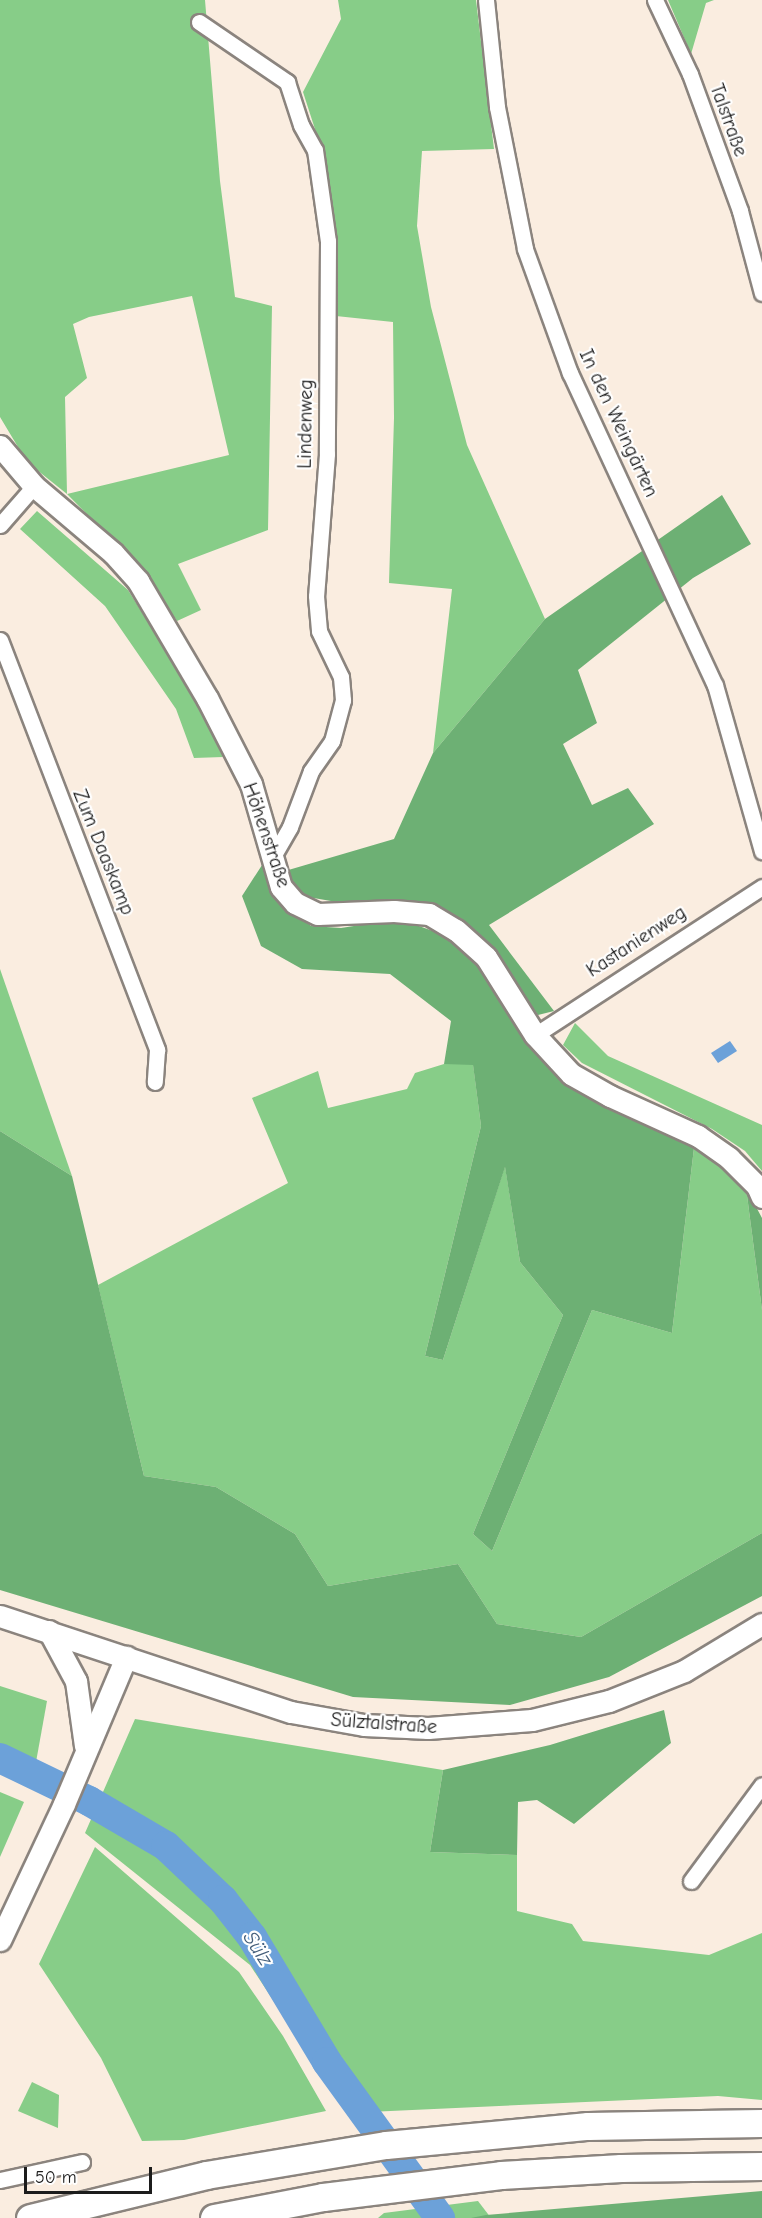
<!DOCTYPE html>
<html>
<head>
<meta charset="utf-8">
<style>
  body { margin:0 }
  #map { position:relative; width:762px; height:2218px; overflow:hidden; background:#faede0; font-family:"Comic Neue",sans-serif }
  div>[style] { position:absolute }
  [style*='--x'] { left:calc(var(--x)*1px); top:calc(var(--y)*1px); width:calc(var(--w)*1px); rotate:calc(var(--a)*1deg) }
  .green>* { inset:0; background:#87cd88 }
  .forest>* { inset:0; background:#6db074 }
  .water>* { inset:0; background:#6ca1d9 }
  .river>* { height:30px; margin:-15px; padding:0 15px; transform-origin:15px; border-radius:15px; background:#6ca1d9 }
  .roads { filter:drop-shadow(2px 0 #8b847e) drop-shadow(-2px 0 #8b847e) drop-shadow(0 2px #8b847e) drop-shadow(0 -2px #8b847e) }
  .minor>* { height:15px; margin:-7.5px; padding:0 7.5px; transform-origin:7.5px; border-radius:7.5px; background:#fff }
  .secondary>* { height:21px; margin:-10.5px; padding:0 10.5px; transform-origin:10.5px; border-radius:10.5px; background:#fff }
  .motorway>* { height:27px; margin:-13.5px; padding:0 13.5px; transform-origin:13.5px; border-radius:13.5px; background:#fff }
  span { translate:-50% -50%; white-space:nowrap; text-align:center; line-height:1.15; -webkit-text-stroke:4.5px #fff; paint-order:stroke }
  .street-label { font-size:20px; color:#1c1c1c }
  .water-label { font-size:21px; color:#445e7a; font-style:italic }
  .scale { position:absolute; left:24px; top:2167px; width:128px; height:27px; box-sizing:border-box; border:3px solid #1c1c1c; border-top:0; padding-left:8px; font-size:18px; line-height:21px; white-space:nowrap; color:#1c1c1c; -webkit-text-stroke:4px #fff; paint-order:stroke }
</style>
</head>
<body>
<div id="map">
  <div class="green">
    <div style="clip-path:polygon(evenodd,0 0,205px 0,220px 181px,235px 297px,272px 306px,268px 530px,178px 564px,201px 610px,177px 621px,140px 568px,67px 494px,27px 462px,0 417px,0 0,192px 296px,229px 455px,67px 494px,65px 397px,87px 378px,73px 324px,89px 317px,192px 296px)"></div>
    <div style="clip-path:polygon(338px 0,476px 0,494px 149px,422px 151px,417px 226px,431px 307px,467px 445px,545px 619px,433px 753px,452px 589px,389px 583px,394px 418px,393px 322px,336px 316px,336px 231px,324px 157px,303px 92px,341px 19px)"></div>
    <div style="clip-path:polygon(668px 0,714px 0,706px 3px,691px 54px)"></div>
    <div style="clip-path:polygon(37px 511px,128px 590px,197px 700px,223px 757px,194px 758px,176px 709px,105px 606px,20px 529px)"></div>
    <div style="clip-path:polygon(0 969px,72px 1176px,0 1131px)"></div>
    <div style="clip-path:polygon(575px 1023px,608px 1056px,762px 1125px,762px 1171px,745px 1151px,712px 1129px,582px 1063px,563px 1045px)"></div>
    <div style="clip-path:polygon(444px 1064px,473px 1064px,481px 1126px,425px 1356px,443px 1360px,505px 1166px,520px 1262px,563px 1315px,473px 1534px,492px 1551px,592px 1310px,672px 1333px,694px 1148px,723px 1166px,746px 1188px,762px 1310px,762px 1533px,581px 1637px,497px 1624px,458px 1564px,328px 1586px,295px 1534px,216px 1487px,144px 1476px,98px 1285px,288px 1183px,252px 1098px,318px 1071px,328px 1108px,407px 1089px,415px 1073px)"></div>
    <div style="clip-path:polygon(0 1686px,47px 1701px,36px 1762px,0 1748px)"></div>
    <div style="clip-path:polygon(135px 1719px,443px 1770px,430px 1852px,517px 1855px,517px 1911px,572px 1924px,583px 1941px,709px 1955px,762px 1933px,762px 2100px,718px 2096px,347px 2113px,250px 1965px,85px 1833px)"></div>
    <div style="clip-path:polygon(0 1792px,24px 1802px,0 1857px)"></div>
    <div style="clip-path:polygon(95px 1847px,239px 1972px,283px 2036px,326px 2111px,184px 2140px,142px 2141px,101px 2058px,39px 1964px)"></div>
    <div style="clip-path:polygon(32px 2082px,59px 2095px,58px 2128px,18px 2111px)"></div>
    <div style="clip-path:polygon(478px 2201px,491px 2218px,378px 2218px,384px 2213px)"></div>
  </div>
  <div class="forest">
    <div style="clip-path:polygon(722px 495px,751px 544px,693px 578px,578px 670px,597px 723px,563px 744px,592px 805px,628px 788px,654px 824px,489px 925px,554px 1011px,538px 1015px,464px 924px,302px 896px,285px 871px,394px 839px,433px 753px,545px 619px)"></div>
    <div style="clip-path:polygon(264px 862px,273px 893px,311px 926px,341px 928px,399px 919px,450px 937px,481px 965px,600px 1102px,694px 1148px,672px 1333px,592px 1310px,492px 1551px,473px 1534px,563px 1315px,520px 1262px,505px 1167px,443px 1360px,425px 1356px,481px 1126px,473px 1065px,444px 1064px,451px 1021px,390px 974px,302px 969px,261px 946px,242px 896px)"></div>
    <div style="clip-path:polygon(0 1131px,72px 1176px,144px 1476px,216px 1487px,295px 1534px,328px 1586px,458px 1564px,497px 1624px,581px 1637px,762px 1533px,762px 1596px,609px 1677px,510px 1705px,353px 1697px,0 1590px)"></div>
    <div style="clip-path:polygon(746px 1188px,762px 1218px,762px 1310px)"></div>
    <div style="clip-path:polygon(664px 1710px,671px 1743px,574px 1824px,537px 1800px,518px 1802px,517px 1855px,430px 1852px,443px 1770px,550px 1745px)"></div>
    <div style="clip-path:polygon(762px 2191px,762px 2218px,471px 2218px,486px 2215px)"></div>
  </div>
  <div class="water">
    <div style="clip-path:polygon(730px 1041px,737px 1051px,718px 1063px,711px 1053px)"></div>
  </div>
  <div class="river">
    <div style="--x:0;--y:1758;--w:99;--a:25.8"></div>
    <div style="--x:89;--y:1801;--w:89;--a:30.3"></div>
    <div style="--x:166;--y:1846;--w:79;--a:43.5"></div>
    <div style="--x:223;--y:1900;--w:47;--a:51.9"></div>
    <div style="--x:252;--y:1937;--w:146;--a:59"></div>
    <div style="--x:327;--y:2062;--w:193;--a:54.1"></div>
  </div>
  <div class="roads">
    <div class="minor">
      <div style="--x:486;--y:0;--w:108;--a:84.1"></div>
      <div style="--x:497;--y:107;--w:145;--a:78.8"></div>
      <div style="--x:525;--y:249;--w:132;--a:70.1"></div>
      <div style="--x:570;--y:373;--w:344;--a:65.1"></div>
      <div style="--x:715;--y:685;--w:173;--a:74.2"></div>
      <div style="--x:655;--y:0;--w:82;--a:64.7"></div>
      <div style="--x:690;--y:74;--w:146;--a:69.9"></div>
      <div style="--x:740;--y:211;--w:85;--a:75"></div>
      <div style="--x:199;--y:22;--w:107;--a:34.3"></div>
      <div style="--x:287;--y:82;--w:45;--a:72"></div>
      <div style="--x:301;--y:125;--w:29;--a:61"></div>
      <div style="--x:315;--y:150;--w:92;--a:81.9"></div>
      <div style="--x:328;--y:241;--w:213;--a:90.3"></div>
      <div style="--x:327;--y:454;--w:142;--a:94.4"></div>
      <div style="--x:316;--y:596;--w:35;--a:85"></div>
      <div style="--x:319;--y:631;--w:51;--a:64.4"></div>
      <div style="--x:341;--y:677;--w:23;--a:85"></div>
      <div style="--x:343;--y:700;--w:42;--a:105"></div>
      <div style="--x:332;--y:741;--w:37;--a:125"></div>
      <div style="--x:311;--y:771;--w:60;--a:110.6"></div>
      <div style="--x:290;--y:827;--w:36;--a:120"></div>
      <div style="--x:0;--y:525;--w:52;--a:-48.9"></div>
      <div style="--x:0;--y:640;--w:439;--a:69"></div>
      <div style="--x:157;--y:1050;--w:32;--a:94"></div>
      <div style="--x:535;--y:1035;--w:271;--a:-33.1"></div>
      <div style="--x:691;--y:1881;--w:119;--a:-53.5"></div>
      <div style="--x:0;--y:2180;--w:84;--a:-12.4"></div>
    </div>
    <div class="secondary">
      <div style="--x:0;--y:446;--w:52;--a:49.6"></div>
      <div style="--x:34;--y:486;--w:104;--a:40.3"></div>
      <div style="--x:113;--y:553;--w:38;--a:48"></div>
      <div style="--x:138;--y:581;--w:136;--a:59.5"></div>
      <div style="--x:207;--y:698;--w:97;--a:62.9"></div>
      <div style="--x:251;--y:784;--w:107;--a:73.8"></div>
      <div style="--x:281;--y:887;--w:21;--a:49"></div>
      <div style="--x:295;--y:903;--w:25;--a:26"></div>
      <div style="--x:318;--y:914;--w:76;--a:-2.3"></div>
      <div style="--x:394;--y:911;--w:35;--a:5"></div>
      <div style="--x:429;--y:914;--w:31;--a:31"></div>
      <div style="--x:456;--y:930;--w:40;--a:42"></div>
      <div style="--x:486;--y:957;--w:92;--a:57.9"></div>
      <div style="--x:535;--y:1035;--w:53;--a:47.3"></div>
      <div style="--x:571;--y:1074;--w:45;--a:29.4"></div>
      <div style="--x:610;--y:1096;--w:97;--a:24.4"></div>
      <div style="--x:698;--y:1136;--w:38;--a:35"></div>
      <div style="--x:729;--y:1158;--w:40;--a:45"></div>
      <div style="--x:757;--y:1186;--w:12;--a:66"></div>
      <div style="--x:0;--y:1616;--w:306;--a:18.3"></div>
      <div style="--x:291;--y:1712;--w:74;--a:10.1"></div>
      <div style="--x:364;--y:1725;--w:64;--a:2.7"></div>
      <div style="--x:428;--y:1728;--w:104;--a:-4.4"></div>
      <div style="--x:532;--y:1720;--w:79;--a:-13.9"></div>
      <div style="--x:609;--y:1701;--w:81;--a:-21.8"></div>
      <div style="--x:684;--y:1671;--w:91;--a:-31.1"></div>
      <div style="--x:49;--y:1631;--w:57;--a:61.6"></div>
      <div style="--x:76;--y:1681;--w:66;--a:82.1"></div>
      <div style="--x:0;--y:1940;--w:150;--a:-64.8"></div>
      <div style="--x:64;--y:1804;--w:160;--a:-67.1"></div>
    </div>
    <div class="motorway">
      <div style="--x:30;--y:2218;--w:181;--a:-13.7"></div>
      <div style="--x:206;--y:2175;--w:182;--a:-9.5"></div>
      <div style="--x:386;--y:2145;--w:203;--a:-5.4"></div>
      <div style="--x:588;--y:2126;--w:174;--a:-1"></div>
      <div style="--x:214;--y:2218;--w:111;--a:-10.9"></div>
      <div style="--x:323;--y:2197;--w:179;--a:-7"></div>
      <div style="--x:501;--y:2175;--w:120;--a:-3.3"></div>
      <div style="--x:621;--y:2168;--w:141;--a:-0.8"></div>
    </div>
  </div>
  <div class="street-label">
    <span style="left:729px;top:120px;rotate:70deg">Talstraße</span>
    <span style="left:619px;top:423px;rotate:65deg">In den Weingärten</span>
    <span style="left:305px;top:424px;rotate:-89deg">Lindenweg</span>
    <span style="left:267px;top:835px;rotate:71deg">Höhenstraße</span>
    <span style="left:104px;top:852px;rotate:68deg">Zum Daaskamp</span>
    <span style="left:636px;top:941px;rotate:-33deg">Kastanienweg</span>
    <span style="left:384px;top:1723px;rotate:4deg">Sülztalstraße</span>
  </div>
  <div class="water-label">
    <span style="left:258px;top:1948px;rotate:57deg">Sülz</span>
  </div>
  <div class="scale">50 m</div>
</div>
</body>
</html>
